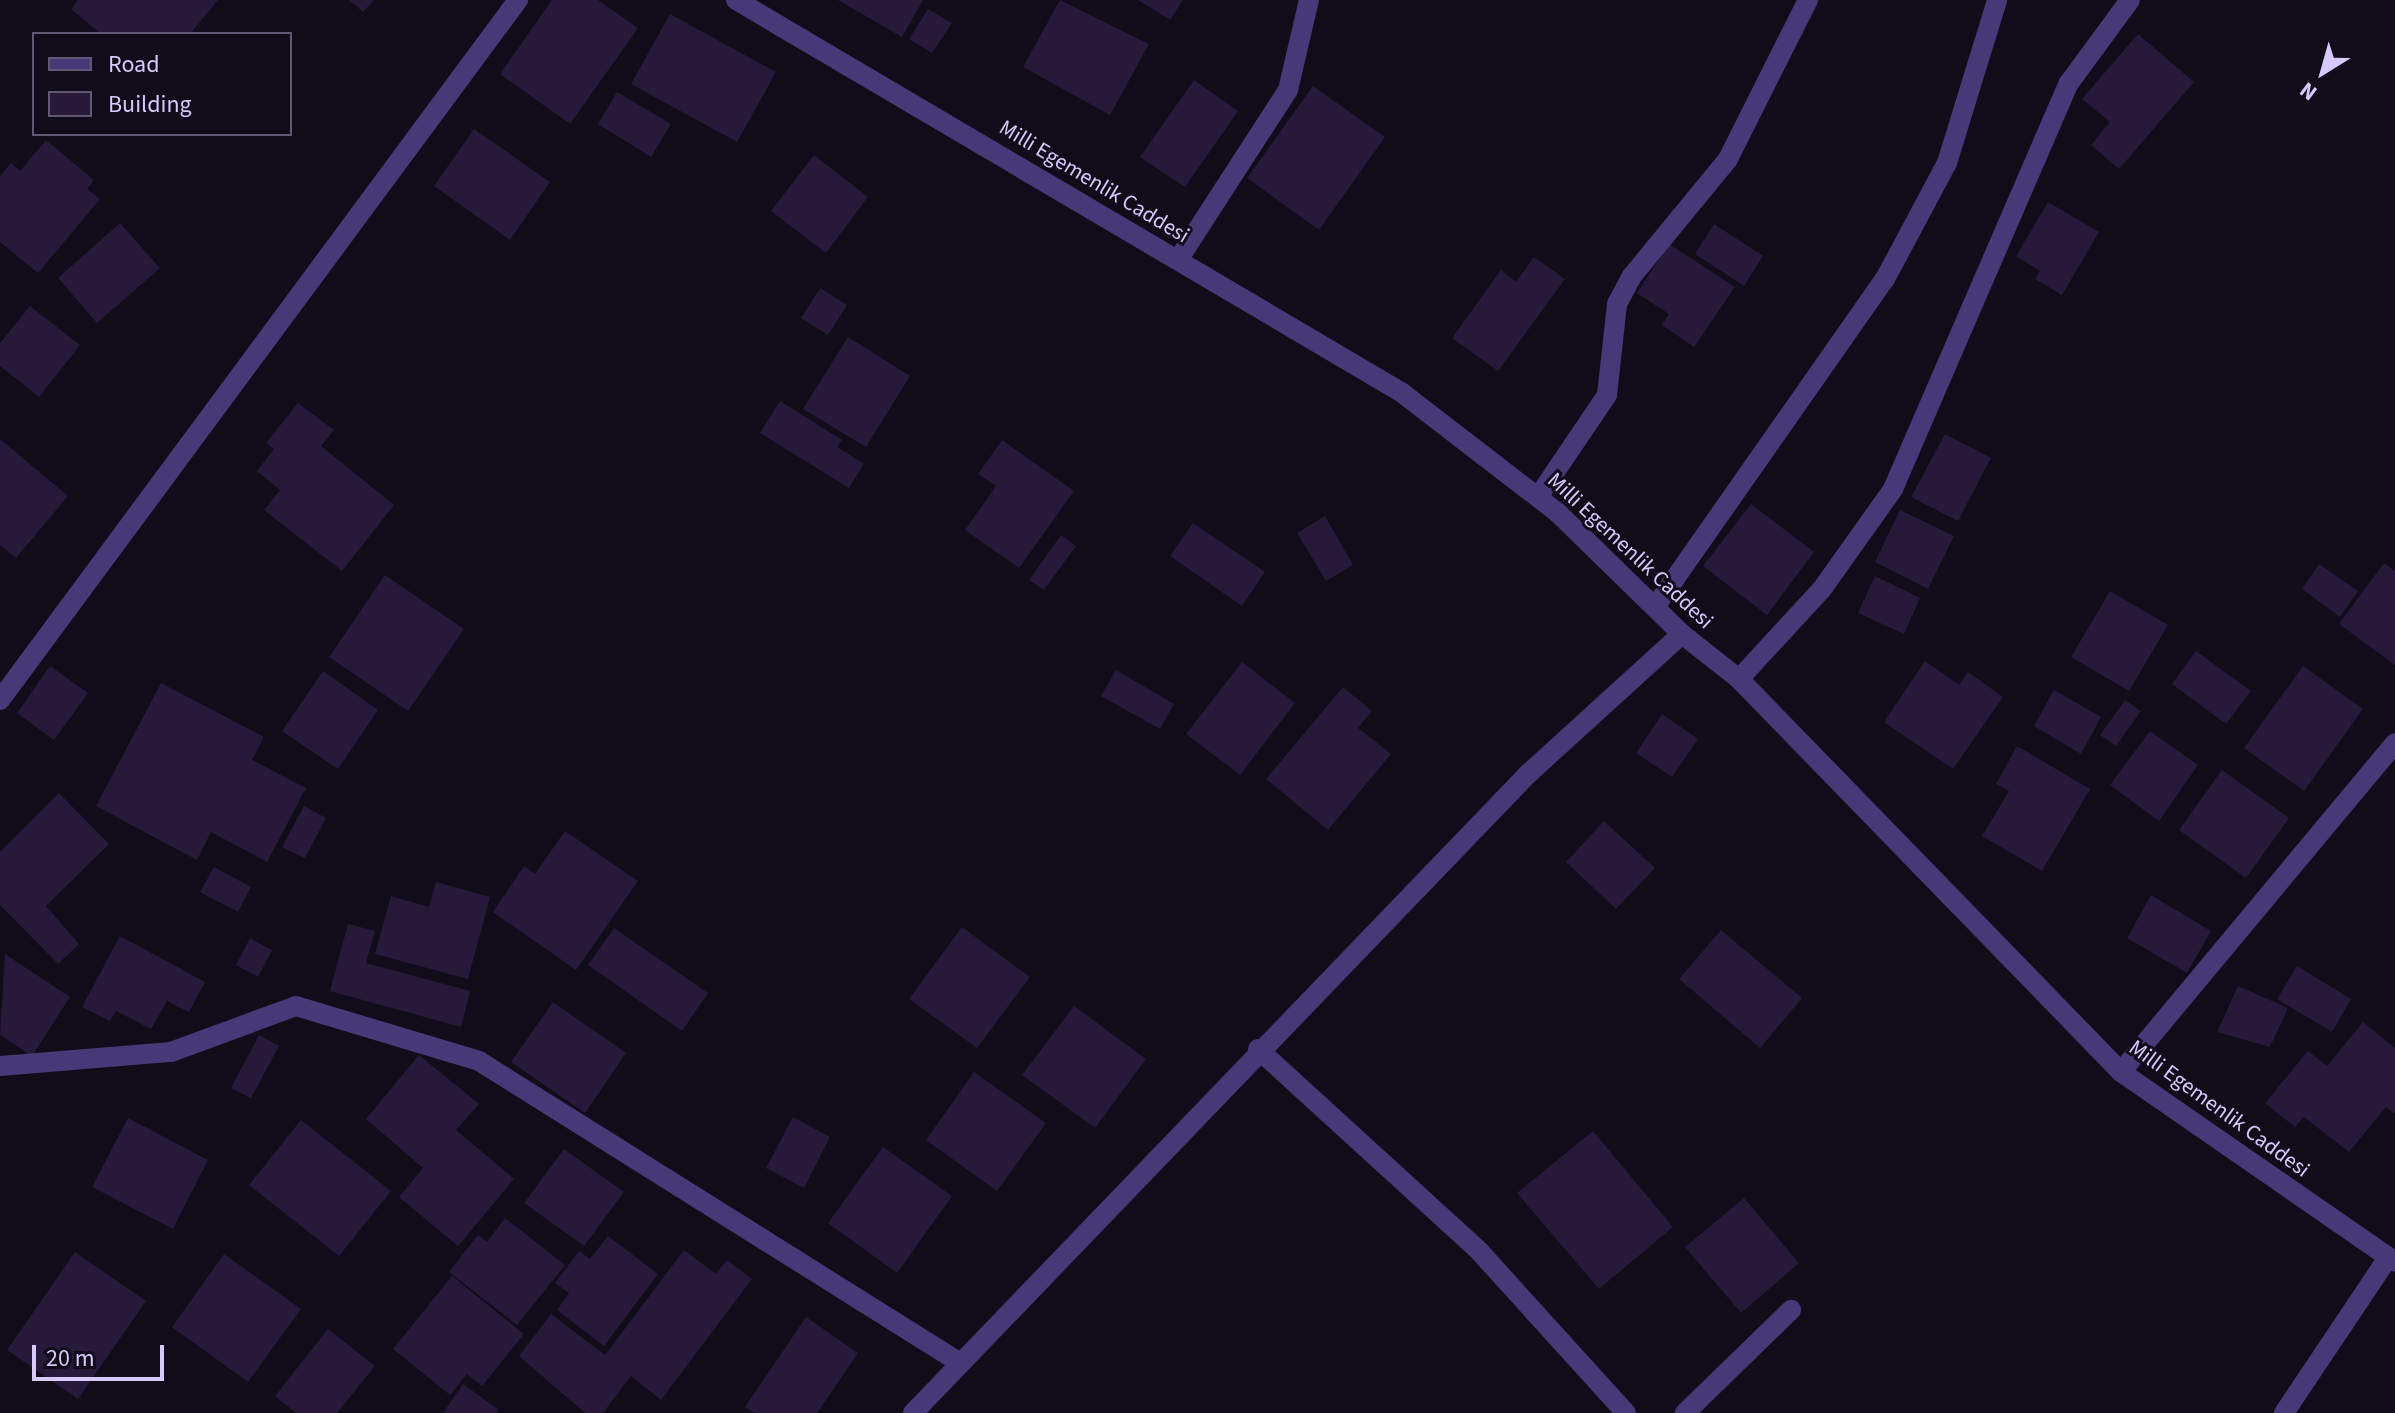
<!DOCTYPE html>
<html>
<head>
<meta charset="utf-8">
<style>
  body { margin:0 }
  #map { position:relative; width:2395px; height:1413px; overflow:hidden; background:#110c1a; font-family:"Source Sans 3",sans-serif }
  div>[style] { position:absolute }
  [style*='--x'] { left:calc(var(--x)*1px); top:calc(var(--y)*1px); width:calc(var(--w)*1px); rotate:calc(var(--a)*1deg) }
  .building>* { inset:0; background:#26193a }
  .service>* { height:20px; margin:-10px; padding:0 10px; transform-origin:10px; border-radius:10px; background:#473977 }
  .minor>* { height:20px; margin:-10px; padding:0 10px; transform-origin:10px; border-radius:10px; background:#473977 }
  span { translate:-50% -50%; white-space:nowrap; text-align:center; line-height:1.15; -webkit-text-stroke:6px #110c1a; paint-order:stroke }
  .street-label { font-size:22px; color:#d8c9fc }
  .legend { position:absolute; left:32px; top:32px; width:260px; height:104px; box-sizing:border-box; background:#110c1a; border:2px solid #615874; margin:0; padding:10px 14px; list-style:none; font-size:24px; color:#d8c9fc }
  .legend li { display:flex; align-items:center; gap:16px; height:40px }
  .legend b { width:40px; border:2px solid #615874 }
  .north { position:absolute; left:2283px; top:32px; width:80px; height:80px; -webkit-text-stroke:6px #110c1a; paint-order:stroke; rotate:217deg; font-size:22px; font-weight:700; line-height:32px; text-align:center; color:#d8c9fc }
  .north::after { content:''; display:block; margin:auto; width:28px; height:36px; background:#d8c9fc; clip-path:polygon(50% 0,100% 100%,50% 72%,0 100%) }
  .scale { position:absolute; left:32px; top:1345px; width:132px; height:36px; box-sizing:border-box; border:4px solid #d8c9fc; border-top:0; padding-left:10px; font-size:24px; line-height:28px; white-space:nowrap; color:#d8c9fc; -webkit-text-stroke:6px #110c1a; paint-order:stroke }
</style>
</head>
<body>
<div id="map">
  <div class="building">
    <div style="clip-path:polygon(78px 0,218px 0,190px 34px,101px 34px,71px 9px)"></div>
    <div style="clip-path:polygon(349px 0,374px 0,363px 12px)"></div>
    <div style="clip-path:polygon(552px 0,598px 0,638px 28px,570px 124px,500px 74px)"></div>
    <div style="clip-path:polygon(838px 0,923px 0,902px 37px)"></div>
    <div style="clip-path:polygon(1060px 0,1149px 44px,1110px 115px,1023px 67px)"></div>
    <div style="clip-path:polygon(1138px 0,1183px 0,1170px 20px)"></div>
    <div style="clip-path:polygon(928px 9px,952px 23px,932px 53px,909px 39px)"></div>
    <div style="clip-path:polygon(670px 14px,776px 72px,737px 142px,631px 84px)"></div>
    <div style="clip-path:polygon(2138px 34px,2194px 82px,2119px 169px,2091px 145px,2110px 122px,2082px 99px)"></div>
    <div style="clip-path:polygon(1194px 80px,1238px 111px,1185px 187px,1140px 157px)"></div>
    <div style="clip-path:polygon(1313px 86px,1385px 137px,1319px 230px,1247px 178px)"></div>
    <div style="clip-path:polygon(617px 92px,671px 124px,651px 157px,598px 124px)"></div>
    <div style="clip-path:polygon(474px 129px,550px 182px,510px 240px,434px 186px)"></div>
    <div style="clip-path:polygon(46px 140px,94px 180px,87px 189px,100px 199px,38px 273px,0 242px,0 176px,11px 163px,20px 171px)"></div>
    <div style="clip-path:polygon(814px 155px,868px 197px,826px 253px,771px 211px)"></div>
    <div style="clip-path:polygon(2048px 202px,2099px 232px,2062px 295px,2035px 279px,2040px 271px,2016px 256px)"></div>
    <div style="clip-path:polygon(120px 223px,160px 268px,97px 323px,58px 278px)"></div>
    <div style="clip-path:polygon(1714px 224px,1763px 256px,1744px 286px,1695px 254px)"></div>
    <div style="clip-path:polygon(1669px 244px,1735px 287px,1694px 347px,1662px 325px,1669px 314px,1637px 293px)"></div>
    <div style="clip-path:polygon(1534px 257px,1565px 279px,1498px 371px,1452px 338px,1501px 270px,1516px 282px)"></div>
    <div style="clip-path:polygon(820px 288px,847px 305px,828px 335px,801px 318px)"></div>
    <div style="clip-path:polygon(30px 306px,80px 345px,39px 397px,0 366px,0 343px)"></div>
    <div style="clip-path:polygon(848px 337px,910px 376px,866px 447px,803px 409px)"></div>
    <div style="clip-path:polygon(780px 401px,842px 440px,837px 447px,864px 464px,849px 488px,760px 433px)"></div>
    <div style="clip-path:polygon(298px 403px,334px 430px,321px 446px,394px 505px,342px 571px,264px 510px,280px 490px,257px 471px,274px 449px,266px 443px)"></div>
    <div style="clip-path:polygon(1945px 434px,1991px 458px,1958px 521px,1911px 497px)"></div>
    <div style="clip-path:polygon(0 439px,68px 496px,16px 558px,0 545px)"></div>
    <div style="clip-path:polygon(1002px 440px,1074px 491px,1019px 568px,965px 530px,996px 486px,978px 474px)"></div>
    <div style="clip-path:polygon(1751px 504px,1814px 552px,1767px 615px,1703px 566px)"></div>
    <div style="clip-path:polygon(1900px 510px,1954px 536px,1928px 589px,1875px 562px)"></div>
    <div style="clip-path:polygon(1325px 516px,1353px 565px,1326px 581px,1297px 533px)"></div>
    <div style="clip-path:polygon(1193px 523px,1265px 572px,1242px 606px,1170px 556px)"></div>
    <div style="clip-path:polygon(1061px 535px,1076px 546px,1044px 590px,1029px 580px)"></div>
    <div style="clip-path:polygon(2384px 563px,2395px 571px,2395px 665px,2339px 624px)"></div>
    <div style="clip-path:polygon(2319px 564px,2358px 591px,2340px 617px,2302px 589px)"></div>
    <div style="clip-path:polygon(385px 575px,464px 629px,408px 711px,329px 657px)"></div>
    <div style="clip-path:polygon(1875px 576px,1920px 598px,1904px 634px,1858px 613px)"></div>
    <div style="clip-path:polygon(2110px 591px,2168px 625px,2129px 691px,2071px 657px)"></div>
    <div style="clip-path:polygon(2196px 651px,2251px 691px,2226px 724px,2172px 684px)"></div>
    <div style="clip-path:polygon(1925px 661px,1959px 685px,1968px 672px,2003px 697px,1953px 769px,1884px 722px)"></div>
    <div style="clip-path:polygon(1242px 662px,1295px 703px,1240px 775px,1186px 734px)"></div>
    <div style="clip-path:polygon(50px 666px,88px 693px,54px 740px,17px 713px)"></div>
    <div style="clip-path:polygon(2303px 666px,2363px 709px,2304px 791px,2244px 748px)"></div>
    <div style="clip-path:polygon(1116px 670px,1174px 704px,1160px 729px,1101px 696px)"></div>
    <div style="clip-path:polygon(323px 671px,378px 710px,338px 769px,282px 731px)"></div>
    <div style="clip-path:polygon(161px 683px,264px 737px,252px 760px,306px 788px,267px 862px,211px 832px,197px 860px,96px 806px)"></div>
    <div style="clip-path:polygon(1343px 687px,1372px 711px,1358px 728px,1391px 754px,1328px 830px,1266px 779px)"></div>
    <div style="clip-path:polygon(2054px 690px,2101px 717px,2081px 754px,2034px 726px)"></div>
    <div style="clip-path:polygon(2125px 700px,2141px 711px,2116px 746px,2100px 735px)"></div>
    <div style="clip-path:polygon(1662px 714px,1698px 739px,1672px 777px,1636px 753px)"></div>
    <div style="clip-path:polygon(2150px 731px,2198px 765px,2159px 821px,2110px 785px)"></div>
    <div style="clip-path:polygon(2017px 746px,2090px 789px,2042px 871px,1982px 836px,2009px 791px,1996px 784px)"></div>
    <div style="clip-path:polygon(2222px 770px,2289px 818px,2246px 878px,2179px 830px)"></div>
    <div style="clip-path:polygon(59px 793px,109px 844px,46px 906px,79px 944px,58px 964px,0 905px,0 852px)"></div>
    <div style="clip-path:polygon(304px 806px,326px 818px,305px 858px,282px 847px)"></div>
    <div style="clip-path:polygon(1604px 821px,1655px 868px,1616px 909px,1566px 862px)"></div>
    <div style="clip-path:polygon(565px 831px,638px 881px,576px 970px,493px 912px,524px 866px,535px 874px)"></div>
    <div style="clip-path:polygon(214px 867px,251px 887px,238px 912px,200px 892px)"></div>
    <div style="clip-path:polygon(436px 882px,490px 897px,468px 979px,375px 954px,391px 896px,429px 907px)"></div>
    <div style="clip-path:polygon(2151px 895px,2211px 931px,2187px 973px,2127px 938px)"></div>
    <div style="clip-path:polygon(348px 924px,375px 931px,366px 963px,470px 991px,461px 1027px,330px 991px)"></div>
    <div style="clip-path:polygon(962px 927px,1030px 977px,977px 1048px,909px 999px)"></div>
    <div style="clip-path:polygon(614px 928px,708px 993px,682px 1031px,588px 965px)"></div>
    <div style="clip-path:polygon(1721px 930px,1802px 998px,1760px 1048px,1679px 979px)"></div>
    <div style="clip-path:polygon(120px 936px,205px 982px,189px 1012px,167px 1001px,151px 1029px,116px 1011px,110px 1021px,82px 1007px)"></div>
    <div style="clip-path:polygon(250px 938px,272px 950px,258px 977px,236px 965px)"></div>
    <div style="clip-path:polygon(5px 954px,70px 997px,32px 1056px,0 1035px)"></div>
    <div style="clip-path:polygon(2297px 966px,2351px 999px,2332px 1032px,2277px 999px)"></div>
    <div style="clip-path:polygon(2238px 986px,2288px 1008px,2270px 1047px,2217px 1032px)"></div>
    <div style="clip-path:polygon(553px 1002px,626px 1053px,585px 1113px,511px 1062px)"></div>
    <div style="clip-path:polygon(1074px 1006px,1146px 1059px,1095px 1128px,1022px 1075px)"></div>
    <div style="clip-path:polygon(2363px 1022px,2395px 1048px,2395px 1114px,2386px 1107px,2349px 1152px,2304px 1117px,2295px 1127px,2265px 1103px,2308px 1051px,2327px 1066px)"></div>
    <div style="clip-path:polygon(259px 1035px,279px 1046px,251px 1098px,231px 1088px)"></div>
    <div style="clip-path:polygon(419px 1055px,479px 1104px,456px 1130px,514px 1179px,458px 1246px,399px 1197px,423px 1168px,366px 1119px)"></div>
    <div style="clip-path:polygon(974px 1072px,1046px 1123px,997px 1191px,926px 1140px)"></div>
    <div style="clip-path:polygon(793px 1117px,830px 1137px,804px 1188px,766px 1168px)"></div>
    <div style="clip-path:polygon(128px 1118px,208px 1160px,173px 1229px,92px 1187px)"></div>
    <div style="clip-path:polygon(301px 1120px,391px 1191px,339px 1256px,249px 1185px)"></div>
    <div style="clip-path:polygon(1593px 1131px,1673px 1227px,1599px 1289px,1517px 1193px)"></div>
    <div style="clip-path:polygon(883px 1147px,952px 1196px,897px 1273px,828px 1223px)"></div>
    <div style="clip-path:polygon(564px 1149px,624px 1192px,584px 1246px,524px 1203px)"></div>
    <div style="clip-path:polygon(1744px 1198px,1799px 1263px,1741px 1313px,1685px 1247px)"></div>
    <div style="clip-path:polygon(505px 1218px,565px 1265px,517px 1325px,449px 1272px,478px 1235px,487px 1242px)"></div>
    <div style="clip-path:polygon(608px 1236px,658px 1274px,604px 1346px,557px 1310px,569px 1293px,555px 1283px,579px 1251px,590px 1259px)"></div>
    <div style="clip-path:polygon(684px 1250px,716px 1274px,727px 1260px,752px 1279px,661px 1400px,631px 1376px,603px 1413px,585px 1413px,519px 1356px,551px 1314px,605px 1355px)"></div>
    <div style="clip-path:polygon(75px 1252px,146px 1301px,78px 1399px,7px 1350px)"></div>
    <div style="clip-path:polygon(224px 1254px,301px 1309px,248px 1382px,172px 1327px)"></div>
    <div style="clip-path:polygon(452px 1276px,524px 1334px,482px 1386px,467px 1374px,450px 1395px,393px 1349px)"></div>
    <div style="clip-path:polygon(806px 1317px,858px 1353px,817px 1413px,755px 1413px,745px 1407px)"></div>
    <div style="clip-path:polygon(328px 1329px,375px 1366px,337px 1413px,296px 1413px,275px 1396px)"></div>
    <div style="clip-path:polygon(463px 1384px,499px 1410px,497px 1413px,443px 1413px)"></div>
  </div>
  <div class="service">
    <div style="--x:1178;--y:260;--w:202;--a:-57.1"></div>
    <div style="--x:1288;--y:90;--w:92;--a:-76.9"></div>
    <div style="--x:1538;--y:497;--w:123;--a:-55.9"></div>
    <div style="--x:1607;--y:395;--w:92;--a:-83.7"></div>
    <div style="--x:1617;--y:304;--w:32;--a:-62"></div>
    <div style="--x:1632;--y:276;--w:151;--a:-50.6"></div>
    <div style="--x:1728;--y:159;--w:178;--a:-63.3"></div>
    <div style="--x:1655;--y:607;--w:401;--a:-55"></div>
    <div style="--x:1885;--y:279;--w:132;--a:-61.9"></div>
    <div style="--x:1947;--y:163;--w:170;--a:-72.9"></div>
  </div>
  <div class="minor">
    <div style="--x:736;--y:0;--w:772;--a:30.52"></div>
    <div style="--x:1401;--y:392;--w:198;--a:37.6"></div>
    <div style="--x:1558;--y:513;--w:173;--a:44.3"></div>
    <div style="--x:1682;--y:634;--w:73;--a:38.3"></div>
    <div style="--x:1739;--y:679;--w:548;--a:45.81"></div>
    <div style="--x:2121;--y:1072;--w:333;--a:34.7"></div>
    <div style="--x:1739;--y:679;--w:122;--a:-47.3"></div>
    <div style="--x:1822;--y:589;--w:123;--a:-54.6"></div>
    <div style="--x:1893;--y:489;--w:443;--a:-66.6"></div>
    <div style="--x:2069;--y:83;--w:103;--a:-53.7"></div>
    <div style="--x:0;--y:700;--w:871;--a:-53.5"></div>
    <div style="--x:1258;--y:1049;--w:301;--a:42.4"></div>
    <div style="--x:1480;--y:1252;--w:217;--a:47.8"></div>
    <div style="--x:0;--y:1066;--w:172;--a:-4.7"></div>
    <div style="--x:171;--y:1052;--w:133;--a:-20.2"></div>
    <div style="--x:296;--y:1006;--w:191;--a:16.7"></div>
    <div style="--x:479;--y:1061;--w:564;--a:32.11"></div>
    <div style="--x:2121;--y:1072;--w:428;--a:-50.2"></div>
    <div style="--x:913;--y:1413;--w:887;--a:-46.1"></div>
    <div style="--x:1528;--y:774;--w:208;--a:-42.3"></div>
    <div style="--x:1685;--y:1413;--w:148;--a:-44.2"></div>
    <div style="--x:2284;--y:1413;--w:185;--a:-56.2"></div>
  </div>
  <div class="street-label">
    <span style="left:1094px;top:182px;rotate:31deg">Milli Egemenlik Caddesi</span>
    <span style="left:1630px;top:551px;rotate:43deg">Milli Egemenlik Caddesi</span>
    <span style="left:2219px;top:1109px;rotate:36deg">Milli Egemenlik Caddesi</span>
  </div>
  <ul class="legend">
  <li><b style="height:10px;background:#473977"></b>Road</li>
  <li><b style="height:22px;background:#26193a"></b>Building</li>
  </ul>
  <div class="north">N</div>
  <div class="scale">20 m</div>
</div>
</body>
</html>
